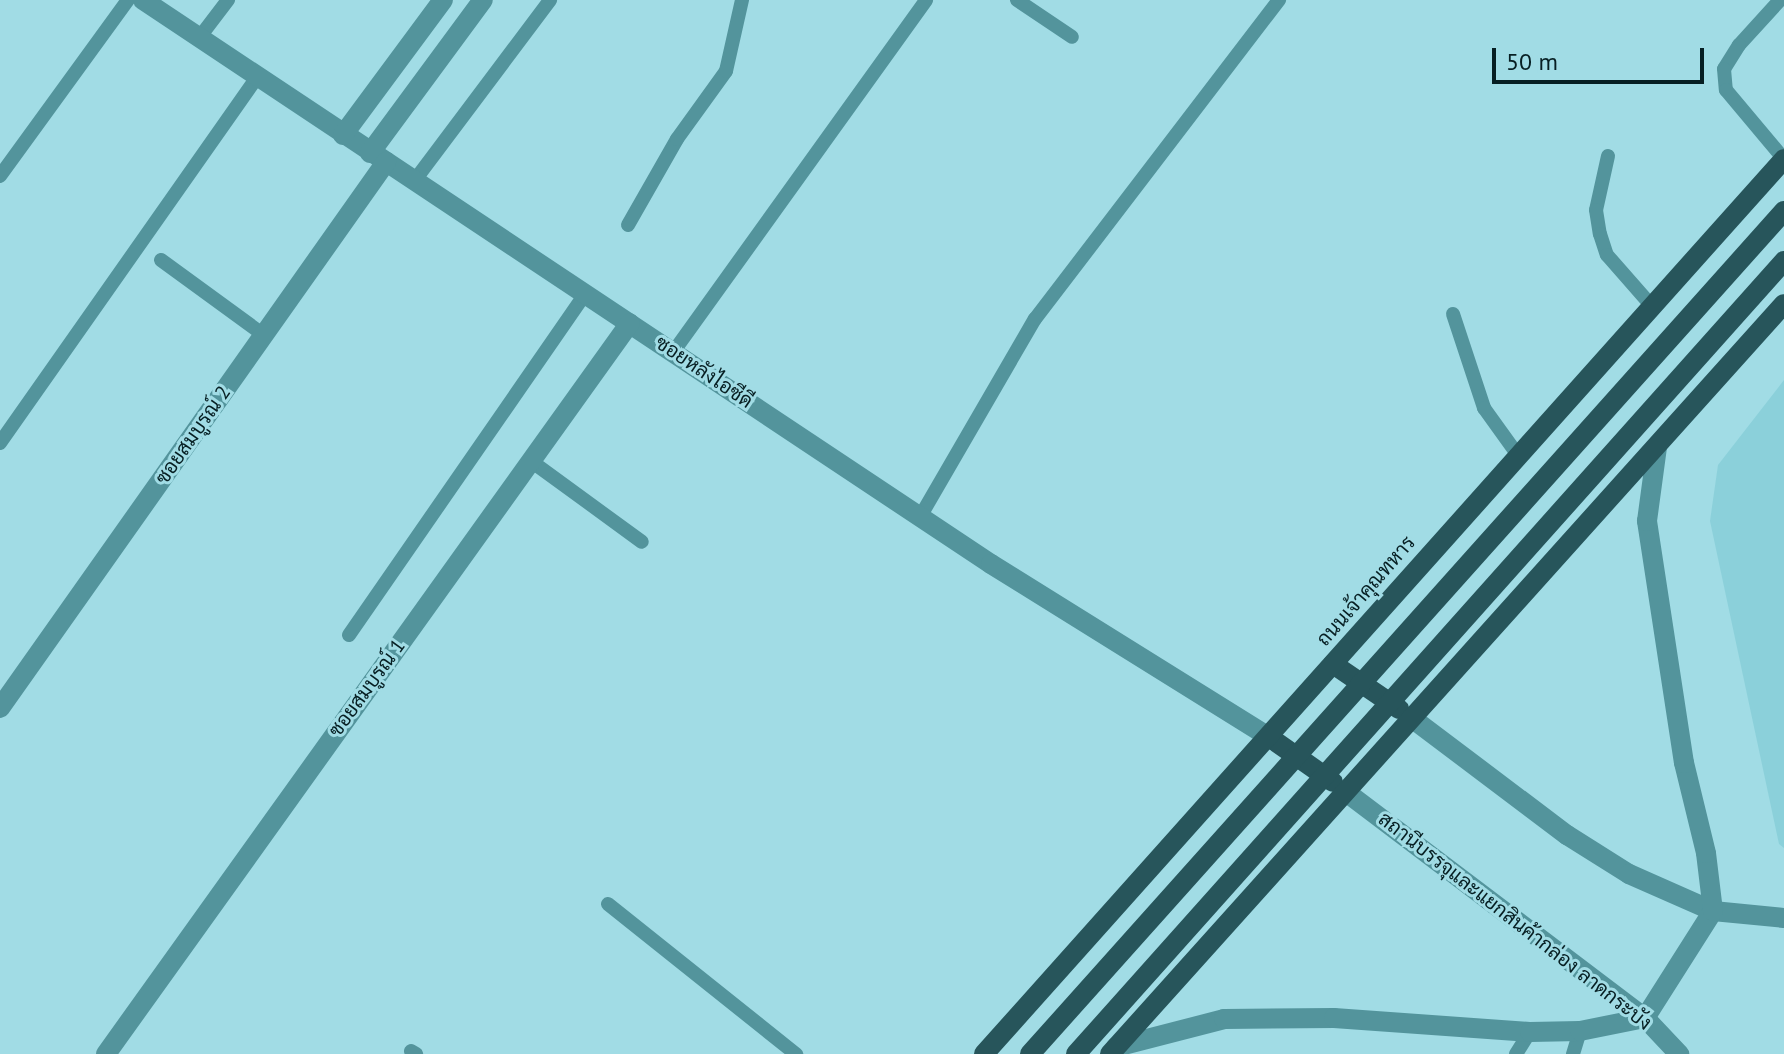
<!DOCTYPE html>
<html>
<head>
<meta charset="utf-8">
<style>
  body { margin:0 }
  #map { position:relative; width:1784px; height:1054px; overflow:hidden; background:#a1dce5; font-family:"PT Sans",Sarabun,sans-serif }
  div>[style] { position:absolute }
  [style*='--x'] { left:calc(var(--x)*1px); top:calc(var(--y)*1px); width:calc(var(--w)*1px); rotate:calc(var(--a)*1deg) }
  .built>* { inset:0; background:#8bd0da }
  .lane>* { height:14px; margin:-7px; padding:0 7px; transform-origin:7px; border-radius:7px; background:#53949c }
  .street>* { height:20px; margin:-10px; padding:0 10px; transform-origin:10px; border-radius:10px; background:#53949c }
  .primary>* { height:20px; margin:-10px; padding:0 10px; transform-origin:10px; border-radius:10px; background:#27555b }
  span { translate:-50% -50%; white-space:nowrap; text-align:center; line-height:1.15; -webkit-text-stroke:6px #a1dce5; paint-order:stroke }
  .street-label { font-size:20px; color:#071f23 }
  .scale { position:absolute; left:1492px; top:48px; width:212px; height:36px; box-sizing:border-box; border:4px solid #071f23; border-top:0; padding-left:10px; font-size:24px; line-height:28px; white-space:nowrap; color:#071f23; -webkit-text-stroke:6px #a1dce5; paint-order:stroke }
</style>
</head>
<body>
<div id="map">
  <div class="built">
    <div style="clip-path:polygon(1784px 380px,1784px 848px,1779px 844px,1710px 521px,1718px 465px)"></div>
  </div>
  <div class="lane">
    <div style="--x:1017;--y:0;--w:66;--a:33.9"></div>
    <div style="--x:1780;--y:0;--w:61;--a:132.3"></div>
    <div style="--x:1739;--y:45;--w:28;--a:122"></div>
    <div style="--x:1724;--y:69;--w:21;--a:85"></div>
    <div style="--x:1726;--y:90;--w:90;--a:50"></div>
    <div style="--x:199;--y:38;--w:48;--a:-52.7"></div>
    <div style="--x:1608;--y:156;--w:55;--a:102.5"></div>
    <div style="--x:1596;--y:210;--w:24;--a:81"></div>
    <div style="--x:1600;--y:234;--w:22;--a:72"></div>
    <div style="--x:1607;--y:255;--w:67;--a:48.7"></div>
    <div style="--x:0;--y:176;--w:218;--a:-54"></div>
    <div style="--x:415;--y:180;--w:225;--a:-53.1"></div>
    <div style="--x:628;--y:225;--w:99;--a:-60.3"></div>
    <div style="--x:677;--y:139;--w:84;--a:-54.2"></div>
    <div style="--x:726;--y:71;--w:73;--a:-77.3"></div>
    <div style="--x:161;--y:260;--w:127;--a:36.1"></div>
    <div style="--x:1453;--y:314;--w:99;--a:71.7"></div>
    <div style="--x:1484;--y:408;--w:57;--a:54.3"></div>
    <div style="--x:674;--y:351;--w:432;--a:-54.3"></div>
    <div style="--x:0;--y:443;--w:446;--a:-54.9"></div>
    <div style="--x:531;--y:461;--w:137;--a:36.1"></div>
    <div style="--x:920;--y:517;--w:229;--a:-59.9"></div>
    <div style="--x:1035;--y:319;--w:402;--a:-52.6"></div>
    <div style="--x:349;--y:635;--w:415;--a:-55.3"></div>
    <div style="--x:608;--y:904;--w:241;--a:38.6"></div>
    <div style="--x:411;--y:1051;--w:6;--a:31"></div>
    <div style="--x:1516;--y:1054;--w:26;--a:-58"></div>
    <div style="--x:1573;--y:1054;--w:24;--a:-73"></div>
  </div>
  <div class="street">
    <div style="--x:143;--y:0;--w:1018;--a:33.63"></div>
    <div style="--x:991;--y:564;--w:327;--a:31.9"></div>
    <div style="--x:343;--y:135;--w:168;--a:-53.5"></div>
    <div style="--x:370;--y:153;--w:190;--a:-53.6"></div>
    <div style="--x:0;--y:708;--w:669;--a:-54.74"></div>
    <div style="--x:1413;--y:719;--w:193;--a:37"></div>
    <div style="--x:1567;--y:835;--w:73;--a:32.2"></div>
    <div style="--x:1629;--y:874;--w:92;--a:23.8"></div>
    <div style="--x:1713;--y:911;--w:71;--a:5.6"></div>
    <div style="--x:1346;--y:792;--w:375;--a:37.1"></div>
    <div style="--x:1645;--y:1018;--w:50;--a:46.6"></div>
    <div style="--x:1116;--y:1047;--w:112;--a:-14.5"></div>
    <div style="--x:1224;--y:1019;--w:110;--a:-0.5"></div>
    <div style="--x:1334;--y:1018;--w:196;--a:4.1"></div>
    <div style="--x:1530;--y:1032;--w:50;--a:-1.1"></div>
    <div style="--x:1580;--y:1031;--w:66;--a:-11.3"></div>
    <div style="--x:1645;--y:1018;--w:127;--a:-57.6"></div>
    <div style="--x:1713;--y:911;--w:58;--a:-96.9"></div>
    <div style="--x:1706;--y:853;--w:93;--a:-103.7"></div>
    <div style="--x:1684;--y:763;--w:245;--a:-98.7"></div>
    <div style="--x:1647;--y:521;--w:75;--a:-82.3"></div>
    <div style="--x:106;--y:1054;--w:899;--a:-54.37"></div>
  </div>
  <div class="primary">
    <div style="--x:1333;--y:664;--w:80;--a:34.3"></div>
    <div style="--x:1269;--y:737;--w:78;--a:35.1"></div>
    <div style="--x:984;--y:1054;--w:1200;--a:-48.21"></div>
    <div style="--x:1030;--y:1054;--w:1131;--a:-48.19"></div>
    <div style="--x:1076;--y:1054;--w:1063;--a:-48.24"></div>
    <div style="--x:1110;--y:1054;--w:1008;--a:-48.06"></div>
  </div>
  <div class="street-label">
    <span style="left:704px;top:372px;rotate:34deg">ซอยหลังไอซีดี</span>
    <span style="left:193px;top:435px;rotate:-55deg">ซอยสมบูรณ์ 2</span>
    <span style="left:1366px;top:591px;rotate:-49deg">ถนนเจ้าคุณทหาร</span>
    <span style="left:367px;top:688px;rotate:-54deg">ซอยสมบูรณ์ 1</span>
    <span style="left:1515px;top:921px;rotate:38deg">สถานีบรรจุและแยกสินค้ากล่อง ลาดกระบัง</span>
  </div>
  <div class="scale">50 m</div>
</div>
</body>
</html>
